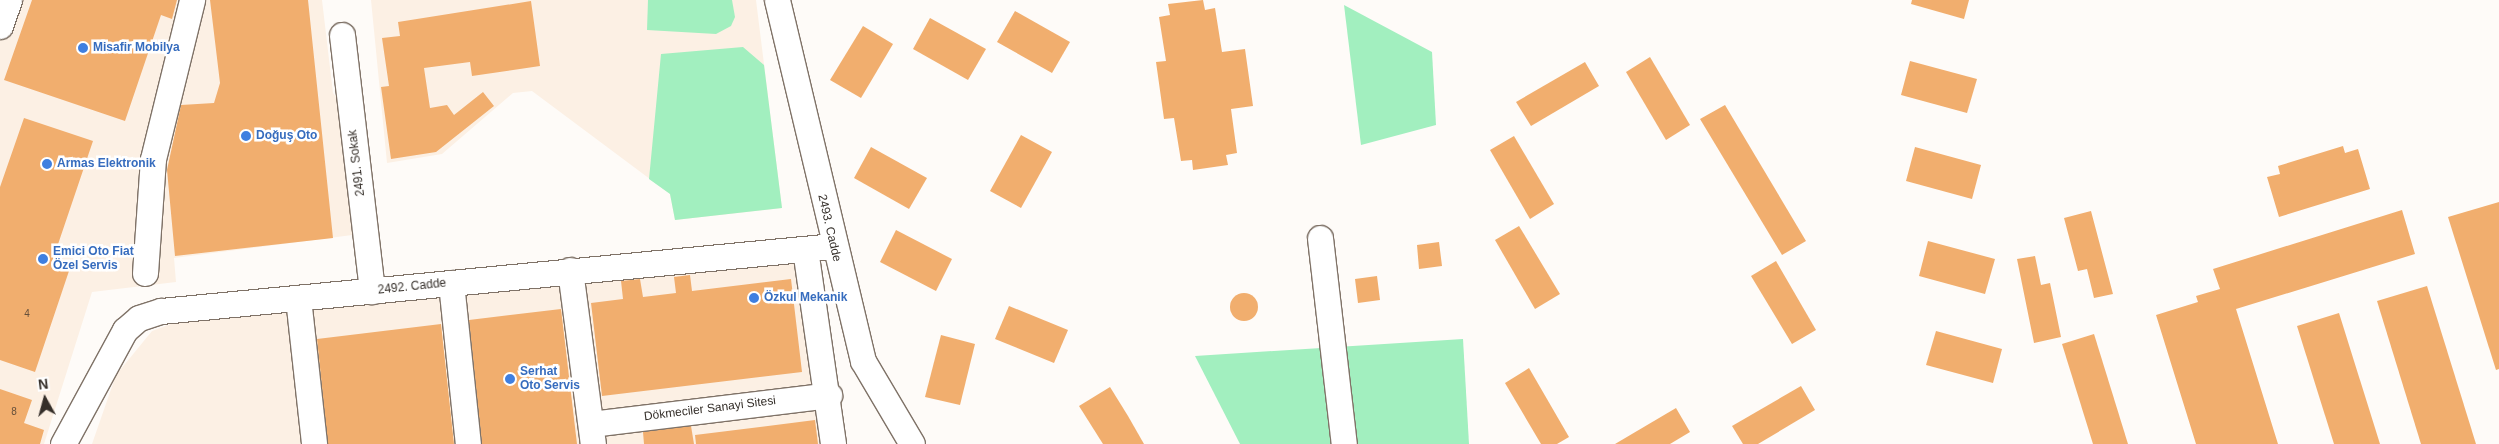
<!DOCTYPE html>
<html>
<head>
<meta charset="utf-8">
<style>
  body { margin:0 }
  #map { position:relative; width:2499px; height:444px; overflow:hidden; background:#fefbf8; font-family:Helvetica,sans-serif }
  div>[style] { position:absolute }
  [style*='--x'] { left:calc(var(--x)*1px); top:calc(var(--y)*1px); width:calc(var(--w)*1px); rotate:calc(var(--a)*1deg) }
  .built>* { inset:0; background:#fcf0e4 }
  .green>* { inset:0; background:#a2efbf }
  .building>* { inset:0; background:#f1ae6e }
  .round { border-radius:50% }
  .roads { filter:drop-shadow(1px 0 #7f7267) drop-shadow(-1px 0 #7f7267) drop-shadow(0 1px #7f7267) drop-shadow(0 -1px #7f7267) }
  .minor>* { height:25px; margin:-12.5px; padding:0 12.5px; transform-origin:12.5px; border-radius:12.5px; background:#fff }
  .dots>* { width:14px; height:14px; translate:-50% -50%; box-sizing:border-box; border:2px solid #fff; border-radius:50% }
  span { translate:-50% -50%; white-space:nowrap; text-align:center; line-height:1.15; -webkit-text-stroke:5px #fff; paint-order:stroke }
  .number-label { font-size:10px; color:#644f3b }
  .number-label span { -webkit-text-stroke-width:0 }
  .shop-label { font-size:12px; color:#366cbe; font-weight:700 }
  .left { translate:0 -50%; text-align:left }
  .street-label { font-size:12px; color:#352f2a }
  .north { position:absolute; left:20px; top:374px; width:50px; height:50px; -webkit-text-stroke:4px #fff; paint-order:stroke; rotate:353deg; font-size:14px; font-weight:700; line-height:20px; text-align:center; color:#352f2a }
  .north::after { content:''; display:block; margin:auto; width:18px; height:22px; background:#352f2a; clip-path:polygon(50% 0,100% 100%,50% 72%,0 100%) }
</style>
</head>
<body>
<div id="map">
  <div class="built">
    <div style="clip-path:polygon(0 0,322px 0,333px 93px,346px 110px,360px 234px,174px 258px,176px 282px,92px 292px,44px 444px,0 444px)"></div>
    <div style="clip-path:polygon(371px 0,756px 0,782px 208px,675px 220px,670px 194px,532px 91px,513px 93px,442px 154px,387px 163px)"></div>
    <div style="clip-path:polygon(817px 261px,843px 444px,92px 444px,116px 375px,152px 331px,179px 321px,609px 275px)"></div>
  </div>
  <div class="green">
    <div style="clip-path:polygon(648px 0,732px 0,735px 17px,731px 26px,716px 34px,647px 30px)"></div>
    <div style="clip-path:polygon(1344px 5px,1432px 52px,1436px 125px,1361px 145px)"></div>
    <div style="clip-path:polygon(743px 47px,764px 65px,782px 208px,675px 220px,670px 194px,649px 179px,661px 54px)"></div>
    <div style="clip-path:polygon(1463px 339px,1469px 444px,1240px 444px,1195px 356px)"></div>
  </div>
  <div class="building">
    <div style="clip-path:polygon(32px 0,177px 0,172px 19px,161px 15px,125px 121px,4px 80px)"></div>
    <div style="clip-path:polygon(210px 0,308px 0,333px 238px,175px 256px,167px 170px,181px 105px,214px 103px,220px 83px)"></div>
    <div style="clip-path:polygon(1203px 0,1205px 10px,1215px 8px,1222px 52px,1245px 49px,1253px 106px,1231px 109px,1237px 153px,1226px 155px,1228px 165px,1193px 170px,1192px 160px,1181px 161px,1174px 118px,1164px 119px,1156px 62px,1166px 61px,1159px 17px,1170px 15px,1168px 4px)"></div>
    <div style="clip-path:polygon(1912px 0,1969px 0,1964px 19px,1911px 4px)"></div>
    <div style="clip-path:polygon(531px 1px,540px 66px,472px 76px,470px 62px,424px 68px,430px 108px,447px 105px,454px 115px,483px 92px,494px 106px,436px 152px,391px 159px,381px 87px,389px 86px,382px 38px,400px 36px,398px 22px)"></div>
    <div style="clip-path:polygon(1015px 11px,1070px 42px,1052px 73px,997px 42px)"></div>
    <div style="clip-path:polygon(930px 18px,986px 49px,968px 80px,913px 49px)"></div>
    <div style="clip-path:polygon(863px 26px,893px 44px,861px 98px,830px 80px)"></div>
    <div style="clip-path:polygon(1650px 57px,1690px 125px,1666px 140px,1626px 72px)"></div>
    <div style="clip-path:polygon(1910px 61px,1977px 79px,1967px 113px,1901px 95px)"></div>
    <div style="clip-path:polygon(1585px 62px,1599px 86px,1531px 126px,1516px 102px)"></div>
    <div style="clip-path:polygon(1725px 105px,1806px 241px,1782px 255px,1700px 119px)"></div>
    <div style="clip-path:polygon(24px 118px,93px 141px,52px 262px,70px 268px,35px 372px,0 360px,0 187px)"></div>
    <div style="clip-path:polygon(1021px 135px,1052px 152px,1021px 208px,990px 191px)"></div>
    <div style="clip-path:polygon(1514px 136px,1554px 204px,1530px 219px,1490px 150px)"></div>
    <div style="clip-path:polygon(2343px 146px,2345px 153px,2358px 149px,2370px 189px,2279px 217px,2267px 177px,2280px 174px,2278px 166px)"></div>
    <div style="clip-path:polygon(871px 147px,927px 178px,909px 209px,854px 178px)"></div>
    <div style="clip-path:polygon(1915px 147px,1981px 165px,1972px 199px,1906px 181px)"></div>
    <div style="clip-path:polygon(2499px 202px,2499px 369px,2496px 370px,2448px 217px)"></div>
    <div style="clip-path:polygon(2402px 210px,2415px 254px,2236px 309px,2278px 444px,2196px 444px,2156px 315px,2198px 302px,2196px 296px,2220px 289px,2213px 269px)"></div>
    <div style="clip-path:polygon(2091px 211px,2113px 294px,2094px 298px,2087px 269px,2078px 271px,2064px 218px)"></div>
    <div style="clip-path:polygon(1519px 226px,1560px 294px,1535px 309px,1495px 240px)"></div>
    <div style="clip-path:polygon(896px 230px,952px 259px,936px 291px,880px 262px)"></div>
    <div style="clip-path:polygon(1928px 241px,1995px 259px,1985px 294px,1919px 276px)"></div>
    <div style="clip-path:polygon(1439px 242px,1442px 266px,1419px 269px,1417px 245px)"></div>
    <div style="clip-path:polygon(2035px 256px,2041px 285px,2050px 283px,2061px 337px,2034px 343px,2017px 259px)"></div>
    <div style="clip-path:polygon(1776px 261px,1816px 330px,1792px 344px,1751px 276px)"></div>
    <div style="clip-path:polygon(690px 275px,692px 291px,791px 279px,802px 372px,602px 396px,591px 303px,623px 299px,621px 281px,640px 279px,643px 297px,676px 293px,674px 277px)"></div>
    <div style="clip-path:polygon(1377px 276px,1380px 300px,1358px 303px,1355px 279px)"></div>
    <div style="clip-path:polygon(2427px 286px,2476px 444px,2421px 444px,2377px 301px)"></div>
    <div class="round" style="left:1230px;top:293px;width:28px;height:28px"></div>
    <div style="clip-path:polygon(1009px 306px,1068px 330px,1054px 363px,995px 339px)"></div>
    <div style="clip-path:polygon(561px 309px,577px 444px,482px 444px,469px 320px)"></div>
    <div style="clip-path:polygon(2339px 313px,2380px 444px,2334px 444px,2297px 326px)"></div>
    <div style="clip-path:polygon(441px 324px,454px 444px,328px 444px,317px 339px)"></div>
    <div style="clip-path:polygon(1936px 331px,2002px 349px,1993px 383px,1926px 365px)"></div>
    <div style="clip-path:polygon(2094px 334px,2128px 444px,2093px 444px,2062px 344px)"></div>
    <div style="clip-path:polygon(941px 335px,975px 344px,960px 405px,925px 397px)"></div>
    <div style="clip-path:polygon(1529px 368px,1569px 437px,1557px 444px,1541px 444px,1505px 383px)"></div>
    <div style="clip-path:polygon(1801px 386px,1815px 410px,1758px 444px,1743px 444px,1732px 426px)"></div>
    <div style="clip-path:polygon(1110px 387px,1128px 416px,1144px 444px,1103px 444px,1079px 406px)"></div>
    <div style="clip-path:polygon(0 389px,32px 400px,24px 423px,44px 430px,40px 444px,0 444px)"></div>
    <div style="clip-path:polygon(1676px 408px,1690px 432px,1670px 444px,1615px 444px)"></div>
    <div style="clip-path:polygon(815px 420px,818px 444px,696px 444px,695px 435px)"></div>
    <div style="clip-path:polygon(691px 426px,694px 444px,644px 444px,643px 432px)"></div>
  </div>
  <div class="roads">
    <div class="minor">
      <div style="--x:777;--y:0;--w:371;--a:76.6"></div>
      <div style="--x:863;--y:361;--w:96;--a:59.4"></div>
      <div style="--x:0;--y:26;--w:28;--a:-71"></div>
      <div style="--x:342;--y:35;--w:258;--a:83.3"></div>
      <div style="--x:1320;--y:238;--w:207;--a:83.4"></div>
      <div style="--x:805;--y:249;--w:197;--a:81.8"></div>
      <div style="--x:570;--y:270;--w:176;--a:82.5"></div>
      <div style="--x:145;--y:273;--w:114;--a:-86"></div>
      <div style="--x:153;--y:159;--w:164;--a:-76.2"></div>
      <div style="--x:451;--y:283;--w:162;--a:84"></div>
      <div style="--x:298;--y:298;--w:147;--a:83.7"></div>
      <div style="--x:591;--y:424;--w:240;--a:-6.9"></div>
      <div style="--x:63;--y:444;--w:130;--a:-61.5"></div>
      <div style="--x:125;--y:330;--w:18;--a:-41"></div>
      <div style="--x:139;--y:318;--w:23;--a:-18"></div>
      <div style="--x:161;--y:311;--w:675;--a:-5.52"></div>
    </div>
  </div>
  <div class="dots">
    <div style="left:83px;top:48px;background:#3f7fe0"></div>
    <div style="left:246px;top:136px;background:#3f7fe0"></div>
    <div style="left:47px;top:164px;background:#3f7fe0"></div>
    <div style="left:43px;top:259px;background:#3f7fe0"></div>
    <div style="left:754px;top:298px;background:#3f7fe0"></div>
    <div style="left:510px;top:379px;background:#3f7fe0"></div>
  </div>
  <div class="number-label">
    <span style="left:27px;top:314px">4</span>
    <span style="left:14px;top:412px">8</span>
  </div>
  <div class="shop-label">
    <span class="left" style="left:93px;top:48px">Misafir Mobilya</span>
    <span class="left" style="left:256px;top:136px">Doğuş Oto</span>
    <span class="left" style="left:57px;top:164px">Armas Elektronik</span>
    <span class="left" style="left:53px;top:259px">Emici Oto Fiat<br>Özel Servis</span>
    <span class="left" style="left:764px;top:298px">Özkul Mekanik</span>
    <span class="left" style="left:520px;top:379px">Serhat<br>Oto Servis</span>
  </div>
  <div class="street-label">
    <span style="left:357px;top:163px;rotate:-97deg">2491. Sokak</span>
    <span style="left:829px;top:228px;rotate:77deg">2493. Cadde</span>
    <span style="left:412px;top:287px;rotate:-6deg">2492. Cadde</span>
    <span style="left:710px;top:409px;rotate:-7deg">Dökmeciler Sanayi Sitesi</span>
  </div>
  <div class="north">N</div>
</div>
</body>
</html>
